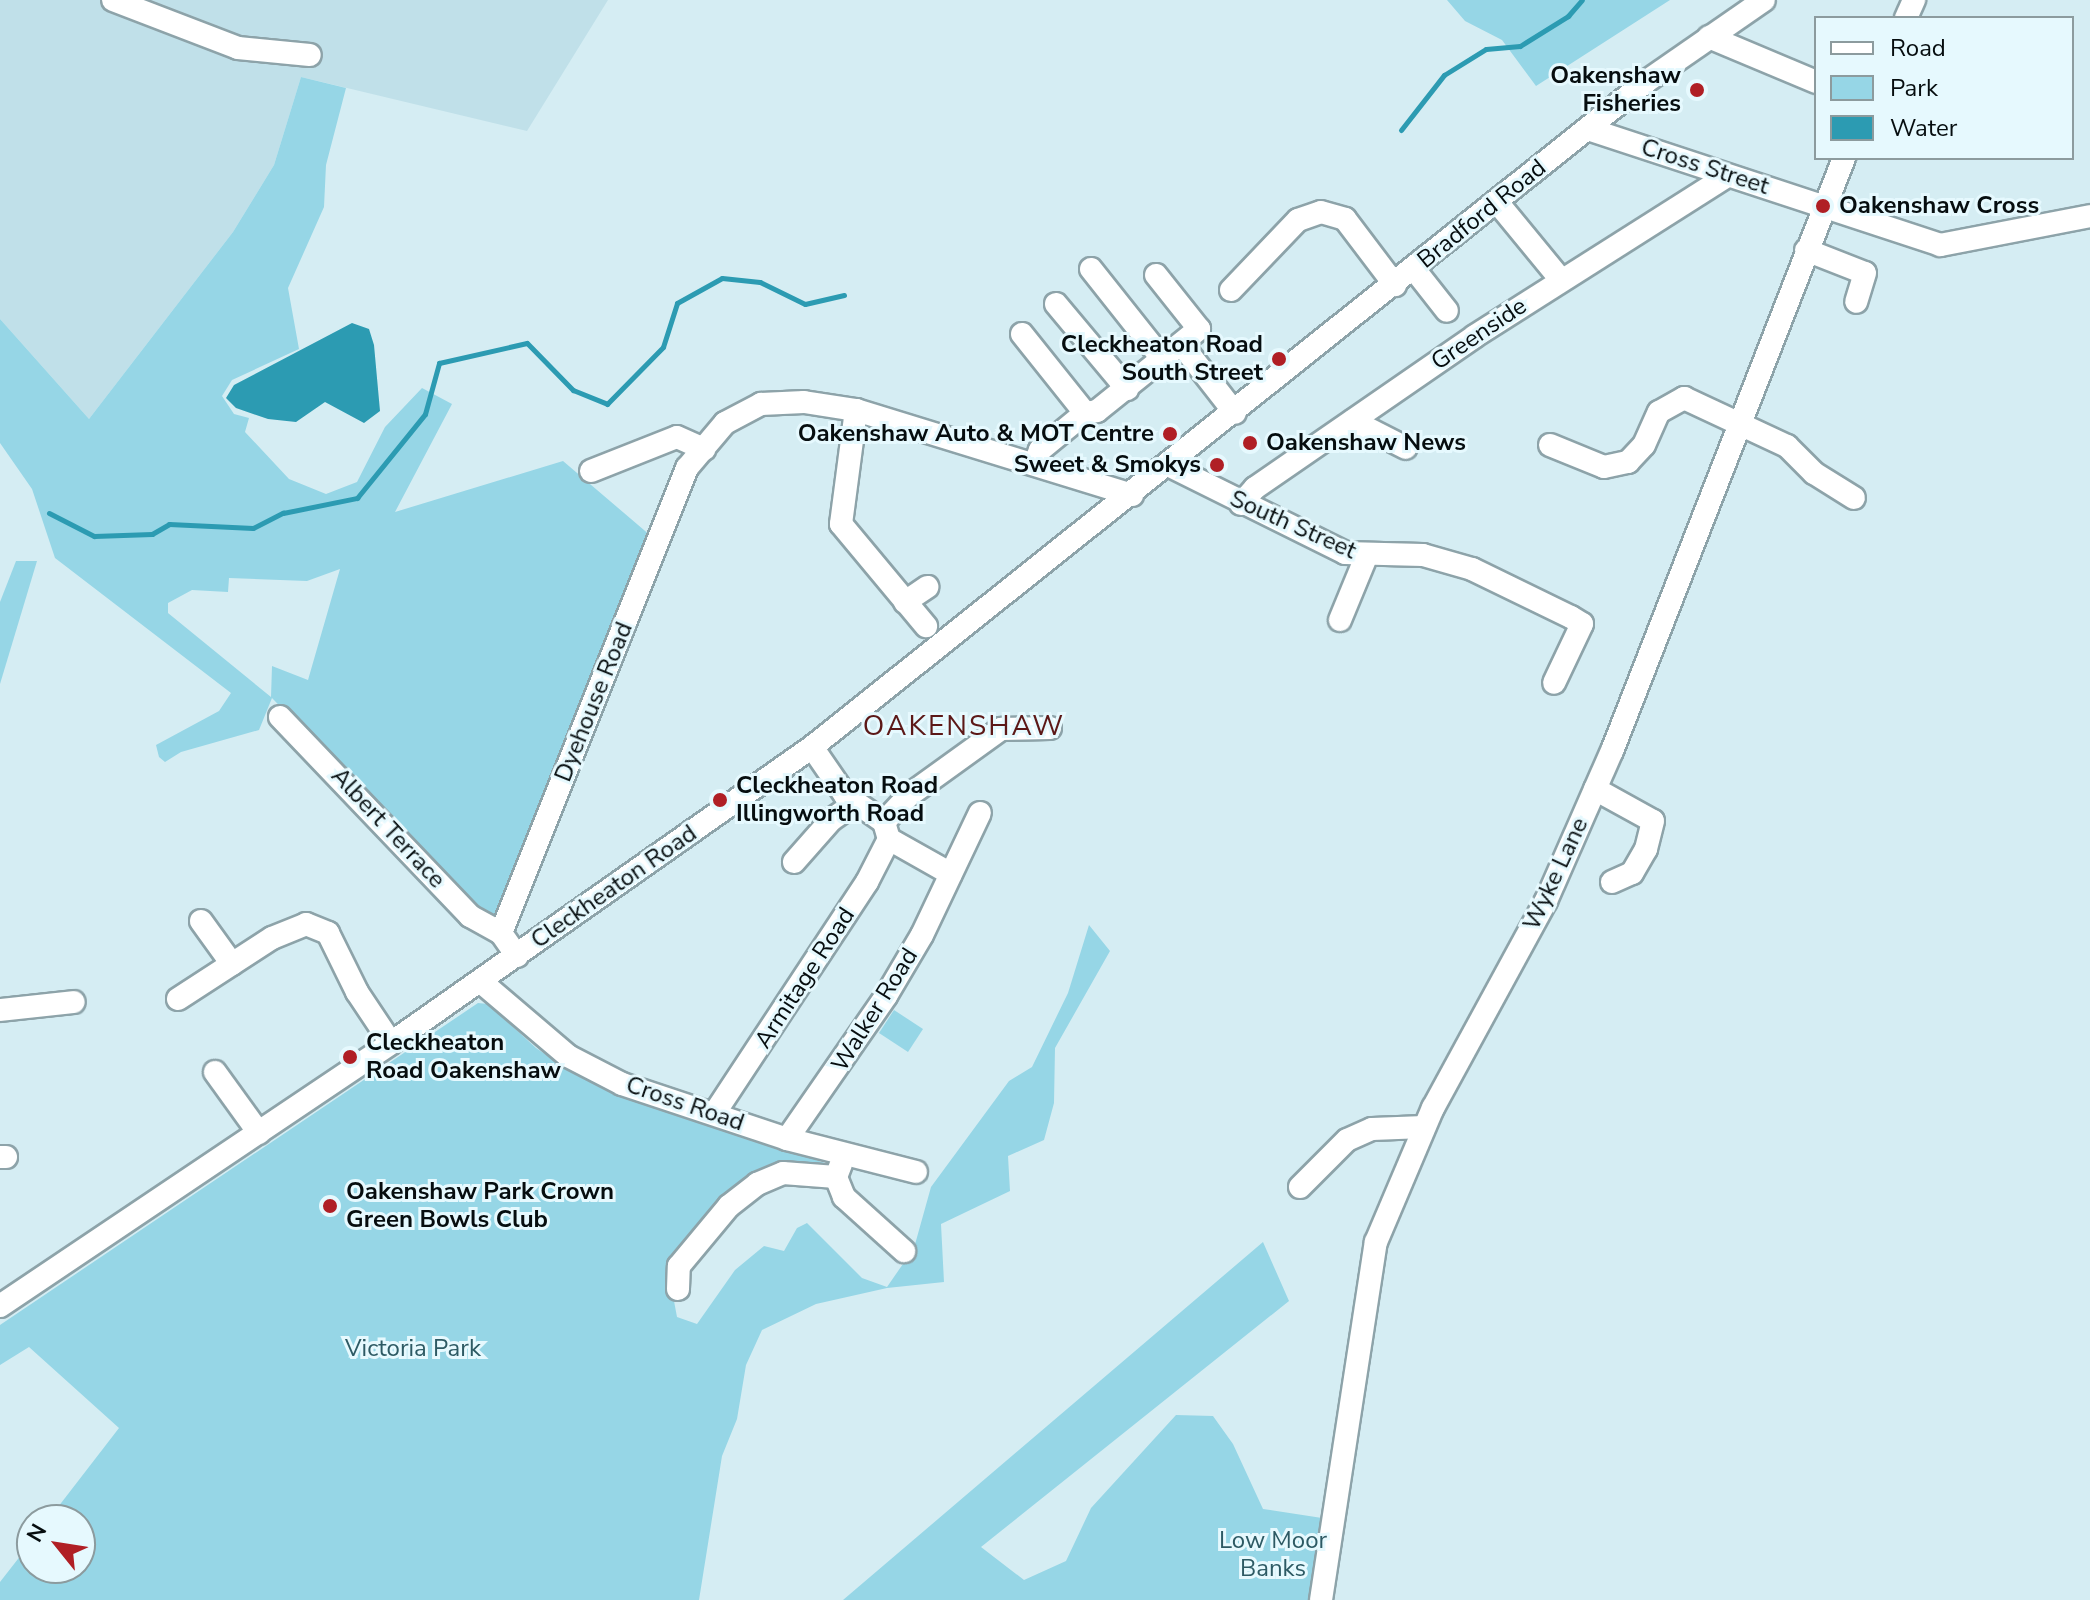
<!DOCTYPE html>
<html>
<head>
<meta charset="utf-8">
<style>
  body { margin:0 }
  #map { position:relative; width:2090px; height:1600px; overflow:hidden; background:#d5edf3; font-family:"Nunito Sans",sans-serif }
  div>[style] { position:absolute }
  [style*='--x'] { left:calc(var(--x)*1px); top:calc(var(--y)*1px); width:calc(var(--w)*1px); rotate:calc(var(--a)*1deg) }
  .built>* { inset:0; background:#c0e0e9 }
  .green>* { inset:0; background:#96d6e6 }
  .water>* { inset:0; background:#2c9bb2 }
  .stream>* { height:5px; margin:-2.5px; padding:0 2.5px; transform-origin:2.5px; border-radius:2.5px; background:#2c9bb2 }
  .roads { filter:drop-shadow(2px 0 #8da3a9) drop-shadow(-2px 0 #8da3a9) drop-shadow(0 2px #8da3a9) drop-shadow(0 -2px #8da3a9) }
  .minor>* { height:22px; margin:-11px; padding:0 11px; transform-origin:11px; border-radius:11px; background:#fff }
  .dots>* { width:22px; height:22px; translate:-50% -50%; box-sizing:border-box; border:4px solid #e6f9fe; border-radius:50% }
  span { translate:-50% -50%; white-space:nowrap; text-align:center; line-height:1.15; -webkit-text-stroke:6px #e6f9fe; paint-order:stroke }
  .poi-label { font-size:24px; color:#060d0f; font-weight:700 }
  .right { translate:-100% -50%; text-align:right }
  .left { translate:0 -50%; text-align:left }
  .street-label { font-size:24px; color:#060d0f }
  .park-label { font-size:24px; color:#2d5a64 }
  .quarter-label { font-size:28px; color:#5c1817; letter-spacing:2px }
  .legend { position:absolute; left:1814px; top:16px; width:260px; height:144px; box-sizing:border-box; background:#e6f9fe; border:2px solid #8c9b9e; margin:0; padding:10px 14px; list-style:none; font-size:24px; color:#060d0f }
  .legend li { display:flex; align-items:center; gap:16px; height:40px }
  .legend b { width:40px; border:2px solid #8c9b9e }
  .north { position:absolute; left:16px; top:1504px; width:80px; height:80px; box-sizing:border-box; background:#e6f9fe; border:2px solid #8c9b9e; border-radius:50%; rotate:300deg; font-size:22px; font-weight:700; line-height:32px; text-align:center; color:#060d0f }
  .north::after { content:''; display:block; margin:auto; width:28px; height:36px; background:#b01f25; clip-path:polygon(50% 0,100% 100%,50% 72%,0 100%) }
</style>
</head>
<body>
<div id="map">
  <div class="built">
    <div style="clip-path:polygon(0 0,608px 0,527px 131px,301px 77px,274px 165px,233px 232px,89px 419px,0 319px)"></div>
  </div>
  <div class="green">
    <div style="clip-path:polygon(1447px 0,1670px 0,1536px 86px,1502px 40px,1465px 21px)"></div>
    <div style="clip-path:polygon(evenodd,301px 77px,346px 88px,326px 165px,324px 207px,288px 288px,299px 349px,232px 380px,222px 396px,234px 414px,249px 418px,245px 432px,289px 479px,326px 494px,357px 482px,385px 427px,422px 388px,452px 404px,395px 512px,563px 461px,651px 536px,497px 915px,480px 912px,272px 698px,259px 730px,181px 752px,165px 762px,159px 757px,156px 745px,219px 711px,231px 693px,55px 558px,32px 489px,0 443px,0 319px,89px 419px,233px 232px,274px 165px,301px 77px,340px 569px,308px 680px,272px 666px,271px 697px,168px 613px,168px 603px,192px 590px,228px 592px,229px 578px,307px 581px,340px 569px)"></div>
    <div style="clip-path:polygon(16px 561px,37px 561px,0 684px,0 602px)"></div>
    <div style="clip-path:polygon(1089px 925px,1110px 951px,1055px 1048px,1054px 1103px,1044px 1140px,1008px 1156px,1010px 1191px,941px 1224px,944px 1282px,887px 1288px,816px 1304px,762px 1330px,746px 1365px,737px 1419px,722px 1456px,699px 1600px,0 1600px,0 1582px,32px 1541px,32px 1568px,80px 1568px,80px 1520px,48px 1520px,119px 1428px,29px 1347px,0 1365px,0 1325px,478px 1003px,488px 1004px,536px 1048px,575px 1074px,618px 1094px,825px 1163px,777px 1163px,749px 1174px,694px 1231px,674px 1263px,671px 1285px,677px 1317px,697px 1324px,735px 1270px,764px 1246px,784px 1251px,797px 1228px,807px 1223px,862px 1278px,887px 1287px,914px 1248px,931px 1187px,1009px 1081px,1032px 1067px,1068px 993px)"></div>
    <div style="clip-path:polygon(894px 1010px,923px 1029px,908px 1052px,879px 1033px)"></div>
    <div style="clip-path:polygon(1263px 1242px,1289px 1301px,981px 1547px,1024px 1580px,1066px 1561px,1091px 1508px,1176px 1415px,1213px 1416px,1233px 1444px,1263px 1509px,1322px 1518px,1314px 1600px,843px 1600px)"></div>
  </div>
  <div class="water">
    <div style="clip-path:polygon(352px 323px,369px 329px,374px 345px,380px 411px,364px 423px,325px 402px,296px 422px,268px 419px,236px 408px,226px 398px,234px 385px)"></div>
  </div>
  <div class="stream">
    <div style="--x:1401;--y:130;--w:70;--a:-52"></div>
    <div style="--x:1444;--y:75;--w:49;--a:-31.8"></div>
    <div style="--x:1486;--y:49;--w:34;--a:-5"></div>
    <div style="--x:1520;--y:46;--w:57;--a:-32"></div>
    <div style="--x:1568;--y:16;--w:21;--a:-49"></div>
    <div style="--x:49;--y:513;--w:51;--a:27.1"></div>
    <div style="--x:94;--y:536;--w:58;--a:-2"></div>
    <div style="--x:152;--y:534;--w:20;--a:-30"></div>
    <div style="--x:169;--y:524;--w:84;--a:2.7"></div>
    <div style="--x:253;--y:528;--w:34;--a:-27"></div>
    <div style="--x:283;--y:513;--w:76;--a:-11.5"></div>
    <div style="--x:357;--y:498;--w:108;--a:-51"></div>
    <div style="--x:425;--y:414;--w:53;--a:-74.6"></div>
    <div style="--x:439;--y:363;--w:90;--a:-12.8"></div>
    <div style="--x:527;--y:343;--w:66;--a:45.6"></div>
    <div style="--x:573;--y:390;--w:37;--a:22"></div>
    <div style="--x:607;--y:404;--w:80;--a:-45.5"></div>
    <div style="--x:663;--y:347;--w:46;--a:-72.3"></div>
    <div style="--x:677;--y:303;--w:51;--a:-29.1"></div>
    <div style="--x:722;--y:278;--w:38;--a:6"></div>
    <div style="--x:760;--y:282;--w:50;--a:26.1"></div>
    <div style="--x:805;--y:304;--w:40;--a:-13"></div>
  </div>
  <div class="roads">
    <div class="minor">
      <div style="--x:113;--y:0;--w:134;--a:21"></div>
      <div style="--x:238;--y:48;--w:72;--a:5.6"></div>
      <div style="--x:1906;--y:18;--w:20;--a:-66"></div>
      <div style="--x:1709;--y:37;--w:116;--a:22.8"></div>
      <div style="--x:1588;--y:129;--w:371;--a:18.2"></div>
      <div style="--x:1940;--y:245;--w:153;--a:-10.9"></div>
      <div style="--x:1497;--y:202;--w:101;--a:50.6"></div>
      <div style="--x:1806;--y:250;--w:63;--a:21.3"></div>
      <div style="--x:1865;--y:273;--w:30;--a:107"></div>
      <div style="--x:1091;--y:269;--w:116;--a:51.6"></div>
      <div style="--x:1414;--y:269;--w:53;--a:51.8"></div>
      <div style="--x:1231;--y:290;--w:97;--a:-46.3"></div>
      <div style="--x:1298;--y:220;--w:24;--a:-19"></div>
      <div style="--x:1321;--y:212;--w:25;--a:16"></div>
      <div style="--x:1345;--y:219;--w:83;--a:52.9"></div>
      <div style="--x:1056;--y:304;--w:111;--a:50.1"></div>
      <div style="--x:1022;--y:334;--w:101;--a:51.4"></div>
      <div style="--x:1182;--y:345;--w:86;--a:52.1"></div>
      <div style="--x:856;--y:410;--w:115;--a:97.5"></div>
      <div style="--x:841;--y:524;--w:133;--a:50.2"></div>
      <div style="--x:1353;--y:421;--w:59;--a:27"></div>
      <div style="--x:1550;--y:445;--w:58;--a:22.2"></div>
      <div style="--x:1604;--y:467;--w:25;--a:-12"></div>
      <div style="--x:1628;--y:462;--w:23;--a:-47"></div>
      <div style="--x:1644;--y:445;--w:36;--a:-66"></div>
      <div style="--x:1659;--y:412;--w:29;--a:-29"></div>
      <div style="--x:1684;--y:398;--w:114;--a:25"></div>
      <div style="--x:1787;--y:446;--w:38;--a:45"></div>
      <div style="--x:1814;--y:473;--w:47;--a:32"></div>
      <div style="--x:1035;--y:463;--w:14;--a:-69"></div>
      <div style="--x:1040;--y:450;--w:58;--a:-39.4"></div>
      <div style="--x:1085;--y:413;--w:12;--a:-9"></div>
      <div style="--x:1097;--y:411;--w:131;--a:-38.8"></div>
      <div style="--x:1199;--y:329;--w:69;--a:-128.5"></div>
      <div style="--x:1170;--y:466;--w:195;--a:26.4"></div>
      <div style="--x:1345;--y:553;--w:78;--a:1.5"></div>
      <div style="--x:1423;--y:555;--w:51;--a:15.9"></div>
      <div style="--x:1472;--y:569;--w:110;--a:25.9"></div>
      <div style="--x:1571;--y:617;--w:13;--a:32"></div>
      <div style="--x:1582;--y:624;--w:65;--a:115.4"></div>
      <div style="--x:591;--y:471;--w:92;--a:-21.6"></div>
      <div style="--x:677;--y:437;--w:30;--a:24"></div>
      <div style="--x:1241;--y:504;--w:21;--a:-49"></div>
      <div style="--x:1255;--y:488;--w:267;--a:-34.6"></div>
      <div style="--x:1475;--y:336;--w:297;--a:-32.4"></div>
      <div style="--x:905;--y:602;--w:27;--a:-34"></div>
      <div style="--x:1340;--y:620;--w:68;--a:-67.6"></div>
      <div style="--x:280;--y:717;--w:275;--a:46.3"></div>
      <div style="--x:470;--y:916;--w:35;--a:29"></div>
      <div style="--x:812;--y:747;--w:58;--a:55.5"></div>
      <div style="--x:845;--y:795;--w:47;--a:34.7"></div>
      <div style="--x:884;--y:822;--w:18;--a:74"></div>
      <div style="--x:889;--y:839;--w:71;--a:29.4"></div>
      <div style="--x:1595;--y:789;--w:66;--a:28.9"></div>
      <div style="--x:1653;--y:821;--w:29;--a:104"></div>
      <div style="--x:1646;--y:849;--w:28;--a:120"></div>
      <div style="--x:1632;--y:873;--w:22;--a:156"></div>
      <div style="--x:884;--y:822;--w:35;--a:-47"></div>
      <div style="--x:908;--y:796;--w:115;--a:-35.8"></div>
      <div style="--x:1001;--y:729;--w:49;--a:-1.2"></div>
      <div style="--x:794;--y:862;--w:56;--a:-48.6"></div>
      <div style="--x:831;--y:820;--w:28;--a:-35"></div>
      <div style="--x:201;--y:921;--w:53;--a:54.2"></div>
      <div style="--x:517;--y:956;--w:28;--a:-125"></div>
      <div style="--x:501;--y:933;--w:501;--a:-68.2"></div>
      <div style="--x:687;--y:468;--w:59;--a:-49.8"></div>
      <div style="--x:725;--y:423;--w:41;--a:-27.8"></div>
      <div style="--x:761;--y:404;--w:43;--a:-2.7"></div>
      <div style="--x:804;--y:402;--w:53;--a:8.7"></div>
      <div style="--x:856;--y:410;--w:289;--a:17.1"></div>
      <div style="--x:480;--y:981;--w:116;--a:40.4"></div>
      <div style="--x:568;--y:1056;--w:61;--a:27.4"></div>
      <div style="--x:622;--y:1084;--w:174;--a:18.4"></div>
      <div style="--x:787;--y:1139;--w:133;--a:14.3"></div>
      <div style="--x:178;--y:999;--w:112;--a:-33"></div>
      <div style="--x:272;--y:938;--w:37;--a:-22"></div>
      <div style="--x:306;--y:924;--w:24;--a:22"></div>
      <div style="--x:328;--y:933;--w:66;--a:63.8"></div>
      <div style="--x:357;--y:992;--w:61;--a:56.3"></div>
      <div style="--x:0;--y:1010;--w:74;--a:-6.2"></div>
      <div style="--x:215;--y:1072;--w:75;--a:54.2"></div>
      <div style="--x:714;--y:1114;--w:278;--a:-56.6"></div>
      <div style="--x:867;--y:882;--w:48;--a:-62.9"></div>
      <div style="--x:787;--y:1139;--w:174;--a:-55.3"></div>
      <div style="--x:886;--y:996;--w:71;--a:-59.5"></div>
      <div style="--x:922;--y:935;--w:135;--a:-64.6"></div>
      <div style="--x:0;--y:1157;--w:6;--a:0"></div>
      <div style="--x:841;--y:1164;--w:14;--a:111"></div>
      <div style="--x:836;--y:1177;--w:22;--a:68"></div>
      <div style="--x:844;--y:1197;--w:81;--a:42"></div>
      <div style="--x:1300;--y:1187;--w:66;--a:-45"></div>
      <div style="--x:1347;--y:1140;--w:27;--a:-24"></div>
      <div style="--x:1372;--y:1129;--w:52;--a:-2.2"></div>
      <div style="--x:678;--y:1289;--w:23;--a:-88"></div>
      <div style="--x:679;--y:1266;--w:78;--a:-50.2"></div>
      <div style="--x:729;--y:1206;--w:36;--a:-38"></div>
      <div style="--x:757;--y:1184;--w:28;--a:-23"></div>
      <div style="--x:783;--y:1173;--w:53;--a:4.3"></div>
      <div style="--x:0;--y:1306;--w:471;--a:-33.9"></div>
      <div style="--x:391;--y:1043;--w:515;--a:-35.11"></div>
      <div style="--x:812;--y:747;--w:1068;--a:-38.58"></div>
      <div style="--x:1647;--y:81;--w:142;--a:-34.7"></div>
      <div style="--x:1321;--y:1600;--w:362;--a:-81.3"></div>
      <div style="--x:1376;--y:1242;--w:146;--a:-67"></div>
      <div style="--x:1433;--y:1108;--w:236;--a:-61.4"></div>
      <div style="--x:1546;--y:901;--w:164;--a:-66.3"></div>
      <div style="--x:1612;--y:751;--w:637;--a:-68.63"></div>
    </div>
  </div>
  <div class="dots">
    <div style="left:1697px;top:90px;background:#b01f25"></div>
    <div style="left:1823px;top:206px;background:#b01f25"></div>
    <div style="left:1279px;top:359px;background:#b01f25"></div>
    <div style="left:1170px;top:434px;background:#b01f25"></div>
    <div style="left:1250px;top:443px;background:#b01f25"></div>
    <div style="left:1217px;top:465px;background:#b01f25"></div>
    <div style="left:720px;top:800px;background:#b01f25"></div>
    <div style="left:350px;top:1057px;background:#b01f25"></div>
    <div style="left:330px;top:1206px;background:#b01f25"></div>
  </div>
  <div class="poi-label">
    <span class="right" style="left:1681px;top:90px">Oakenshaw<br>Fisheries</span>
    <span class="left" style="left:1839px;top:206px">Oakenshaw Cross</span>
    <span class="right" style="left:1263px;top:359px">Cleckheaton Road<br>South Street</span>
    <span class="right" style="left:1154px;top:434px">Oakenshaw Auto &amp; MOT Centre</span>
    <span class="left" style="left:1266px;top:443px">Oakenshaw News</span>
    <span class="right" style="left:1201px;top:465px">Sweet &amp; Smokys</span>
    <span class="left" style="left:736px;top:800px">Cleckheaton Road<br>Illingworth Road</span>
    <span class="left" style="left:366px;top:1057px">Cleckheaton<br>Road Oakenshaw</span>
    <span class="left" style="left:346px;top:1206px">Oakenshaw Park Crown<br>Green Bowls Club</span>
  </div>
  <div class="street-label">
    <span style="left:1705px;top:167px;rotate:18deg">Cross Street</span>
    <span style="left:1482px;top:214px;rotate:-39deg">Bradford Road</span>
    <span style="left:1479px;top:334px;rotate:-34deg">Greenside</span>
    <span style="left:1293px;top:525px;rotate:24deg">South Street</span>
    <span style="left:594px;top:702px;rotate:-68deg">Dyehouse Road</span>
    <span style="left:388px;top:828px;rotate:47deg">Albert Terrace</span>
    <span style="left:1556px;top:874px;rotate:-65deg">Wyke Lane</span>
    <span style="left:614px;top:887px;rotate:-35deg">Cleckheaton Road</span>
    <span style="left:805px;top:978px;rotate:-57deg">Armitage Road</span>
    <span style="left:875px;top:1010px;rotate:-58deg">Walker Road</span>
    <span style="left:685px;top:1104px;rotate:19deg">Cross Road</span>
  </div>
  <div class="park-label">
    <span style="left:413px;top:1349px">Victoria Park</span>
    <span style="left:1273px;top:1555px">Low Moor<br>Banks</span>
  </div>
  <div class="quarter-label">
    <span style="left:964px;top:726px">OAKENSHAW</span>
  </div>
  <ul class="legend">
  <li><b style="height:10px;background:#fff"></b>Road</li>
  <li><b style="height:22px;background:#96d6e6"></b>Park</li>
  <li><b style="height:22px;background:#2c9bb2"></b>Water</li>
  </ul>
  <div class="north">N</div>
</div>
</body>
</html>
